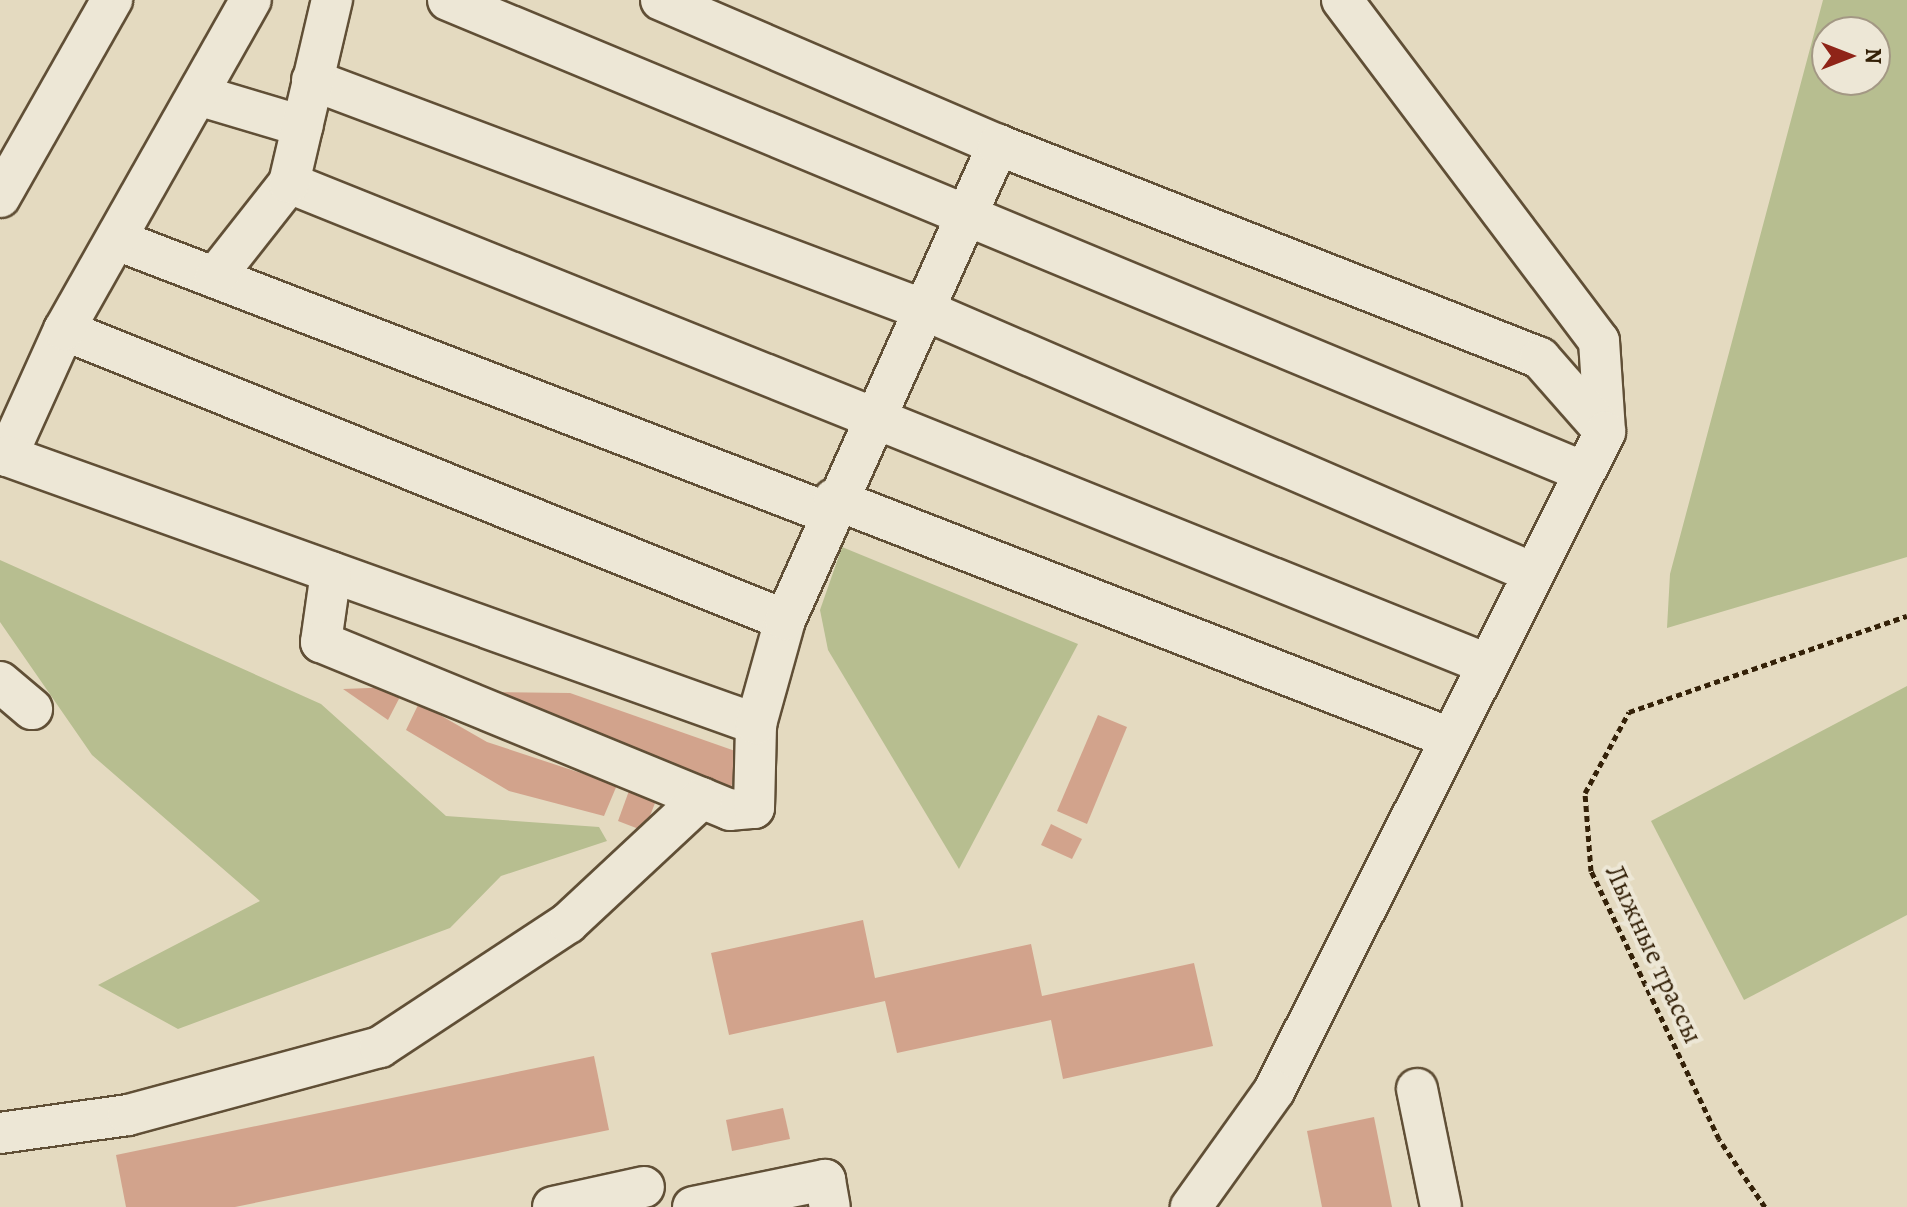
<!DOCTYPE html>
<html>
<head>
<meta charset="utf-8">
<style>
  body { margin:0 }
  #map { position:relative; width:1907px; height:1207px; overflow:hidden; background:#e4dac0; font-family:Alegreya,serif }
  div>[style] { position:absolute }
  [style*='--x'] { left:calc(var(--x)*1px); top:calc(var(--y)*1px); width:calc(var(--w)*1px); rotate:calc(var(--a)*1deg) }
  .green>* { inset:0; background:#b7be90 }
  .building>* { inset:0; background:#d2a38c }
  .path>* { height:5px; margin-top:-2.5px; transform-origin:0; background:repeating-linear-gradient(90deg,#342108 0 6px,transparent 0 10px) }
  .roads { filter:drop-shadow(2px 0 #604f36) drop-shadow(-2px 0 #604f36) drop-shadow(0 2px #604f36) drop-shadow(0 -2px #604f36) }
  .minor>* { height:40px; margin:-20px; padding:0 20px; transform-origin:20px; border-radius:20px; background:#ede7d6 }
  span { translate:-50% -50%; white-space:nowrap; text-align:center; line-height:1.15; -webkit-text-stroke:8px #ede7d6; paint-order:stroke }
  .street-label { font-size:28px; color:#342108 }
  .north { position:absolute; left:1811px; top:16px; width:80px; height:80px; box-sizing:border-box; background:#ede7d6; border:2px solid #a39884; border-radius:50%; rotate:90deg; font-size:22px; font-weight:700; line-height:32px; text-align:center; color:#342108 }
  .north::after { content:''; display:block; margin:auto; width:28px; height:36px; background:#8f2418; clip-path:polygon(50% 0,100% 100%,50% 72%,0 100%) }
</style>
</head>
<body>
<div id="map">
  <div class="green">
    <div style="clip-path:polygon(evenodd,1823px 0,1907px 0,1907px 557px,1667px 628px,1670px 574px,1823px 0,1827px 32px,1875px 32px,1875px 80px,1827px 80px,1827px 32px)"></div>
    <div style="clip-path:polygon(842px 547px,1078px 644px,959px 869px,828px 650px,820px 610px)"></div>
    <div style="clip-path:polygon(0 560px,321px 704px,446px 816px,599px 827px,607px 841px,501px 876px,450px 928px,178px 1029px,98px 985px,260px 901px,92px 755px,0 622px)"></div>
    <div style="clip-path:polygon(1907px 686px,1907px 915px,1744px 1000px,1651px 821px)"></div>
  </div>
  <div class="building">
    <div style="clip-path:polygon(395px 687px,403px 691px,388px 720px,343px 689px)"></div>
    <div style="clip-path:polygon(493px 692px,570px 693px,738px 752px,731px 789px)"></div>
    <div style="clip-path:polygon(419px 703px,487px 742px,617px 785px,604px 816px,509px 791px,406px 730px)"></div>
    <div style="clip-path:polygon(1098px 715px,1127px 727px,1087px 824px,1057px 811px)"></div>
    <div style="clip-path:polygon(630px 788px,657px 798px,644px 831px,618px 821px)"></div>
    <div style="clip-path:polygon(1051px 824px,1082px 839px,1072px 859px,1041px 845px)"></div>
    <div style="clip-path:polygon(863px 920px,875px 978px,1031px 944px,1042px 996px,1194px 963px,1213px 1046px,1063px 1079px,1051px 1020px,897px 1053px,885px 1001px,729px 1035px,711px 953px)"></div>
    <div style="clip-path:polygon(594px 1056px,609px 1130px,235px 1207px,126px 1207px,116px 1155px)"></div>
    <div style="clip-path:polygon(783px 1108px,790px 1139px,732px 1151px,726px 1120px)"></div>
    <div style="clip-path:polygon(1374px 1117px,1392px 1207px,1322px 1207px,1307px 1131px)"></div>
  </div>
  <div class="path">
    <div style="--x:1765;--y:1207;--w:82;--a:-124.1"></div>
    <div style="--x:1719;--y:1139;--w:297;--a:-115.5"></div>
    <div style="--x:1591;--y:871;--w:78;--a:-94.4"></div>
    <div style="--x:1585;--y:793;--w:92;--a:-61.5"></div>
    <div style="--x:1629;--y:712;--w:294;--a:-19.1"></div>
  </div>
  <div class="roads">
    <div class="minor">
      <div style="--x:448;--y:0;--w:1230;--a:22.56"></div>
      <div style="--x:661;--y:0;--w:367;--a:23.3"></div>
      <div style="--x:1342;--y:0;--w:427;--a:53"></div>
      <div style="--x:1599;--y:341;--w:91;--a:86.2"></div>
      <div style="--x:312;--y:80;--w:652;--a:20.58"></div>
      <div style="--x:922;--y:309;--w:666;--a:23.37"></div>
      <div style="--x:198;--y:95;--w:109;--a:16.6"></div>
      <div style="--x:289;--y:183;--w:1291;--a:21.88"></div>
      <div style="--x:0;--y:197;--w:227;--a:-60.4"></div>
      <div style="--x:117;--y:240;--w:762;--a:21.01"></div>
      <div style="--x:215;--y:277;--w:120;--a:-51.8"></div>
      <div style="--x:289;--y:183;--w:188;--a:-76.8"></div>
      <div style="--x:64;--y:330;--w:777;--a:21.91"></div>
      <div style="--x:0;--y:454;--w:7;--a:16"></div>
      <div style="--x:7;--y:456;--w:138;--a:-65.7"></div>
      <div style="--x:64;--y:330;--w:379;--a:-60.5"></div>
      <div style="--x:7;--y:456;--w:796;--a:19.69"></div>
      <div style="--x:834;--y:499;--w:661;--a:21.21"></div>
      <div style="--x:331;--y:572;--w:71;--a:98.1"></div>
      <div style="--x:321;--y:642;--w:442;--a:22.3"></div>
      <div style="--x:730;--y:810;--w:24;--a:-5"></div>
      <div style="--x:754;--y:808;--w:84;--a:-88.6"></div>
      <div style="--x:756;--y:724;--w:108;--a:-74.4"></div>
      <div style="--x:785;--y:620;--w:521;--a:-65.85"></div>
      <div style="--x:998;--y:145;--w:582;--a:21.45"></div>
      <div style="--x:1540;--y:358;--w:98;--a:48.7"></div>
      <div style="--x:1605;--y:432;--w:737;--a:116.67"></div>
      <div style="--x:1274;--y:1091;--w:143;--a:125.6"></div>
      <div style="--x:0;--y:682;--w:42;--a:40.2"></div>
      <div style="--x:1417;--y:1089;--w:120;--a:78.5"></div>
      <div style="--x:0;--y:1133;--w:129;--a:-8"></div>
      <div style="--x:128;--y:1115;--w:261;--a:-15.1"></div>
      <div style="--x:380;--y:1047;--w:225;--a:-33.4"></div>
      <div style="--x:568;--y:923;--w:183;--a:-43"></div>
      <div style="--x:553;--y:1207;--w:93;--a:-12.4"></div>
      <div style="--x:693;--y:1207;--w:135;--a:-11.6"></div>
      <div style="--x:825;--y:1180;--w:27;--a:80"></div>
    </div>
  </div>
  <div class="street-label">
    <span style="left:1654px;top:954px;rotate:65deg">Лыжные трассы</span>
  </div>
  <div class="north">N</div>
</div>
</body>
</html>
